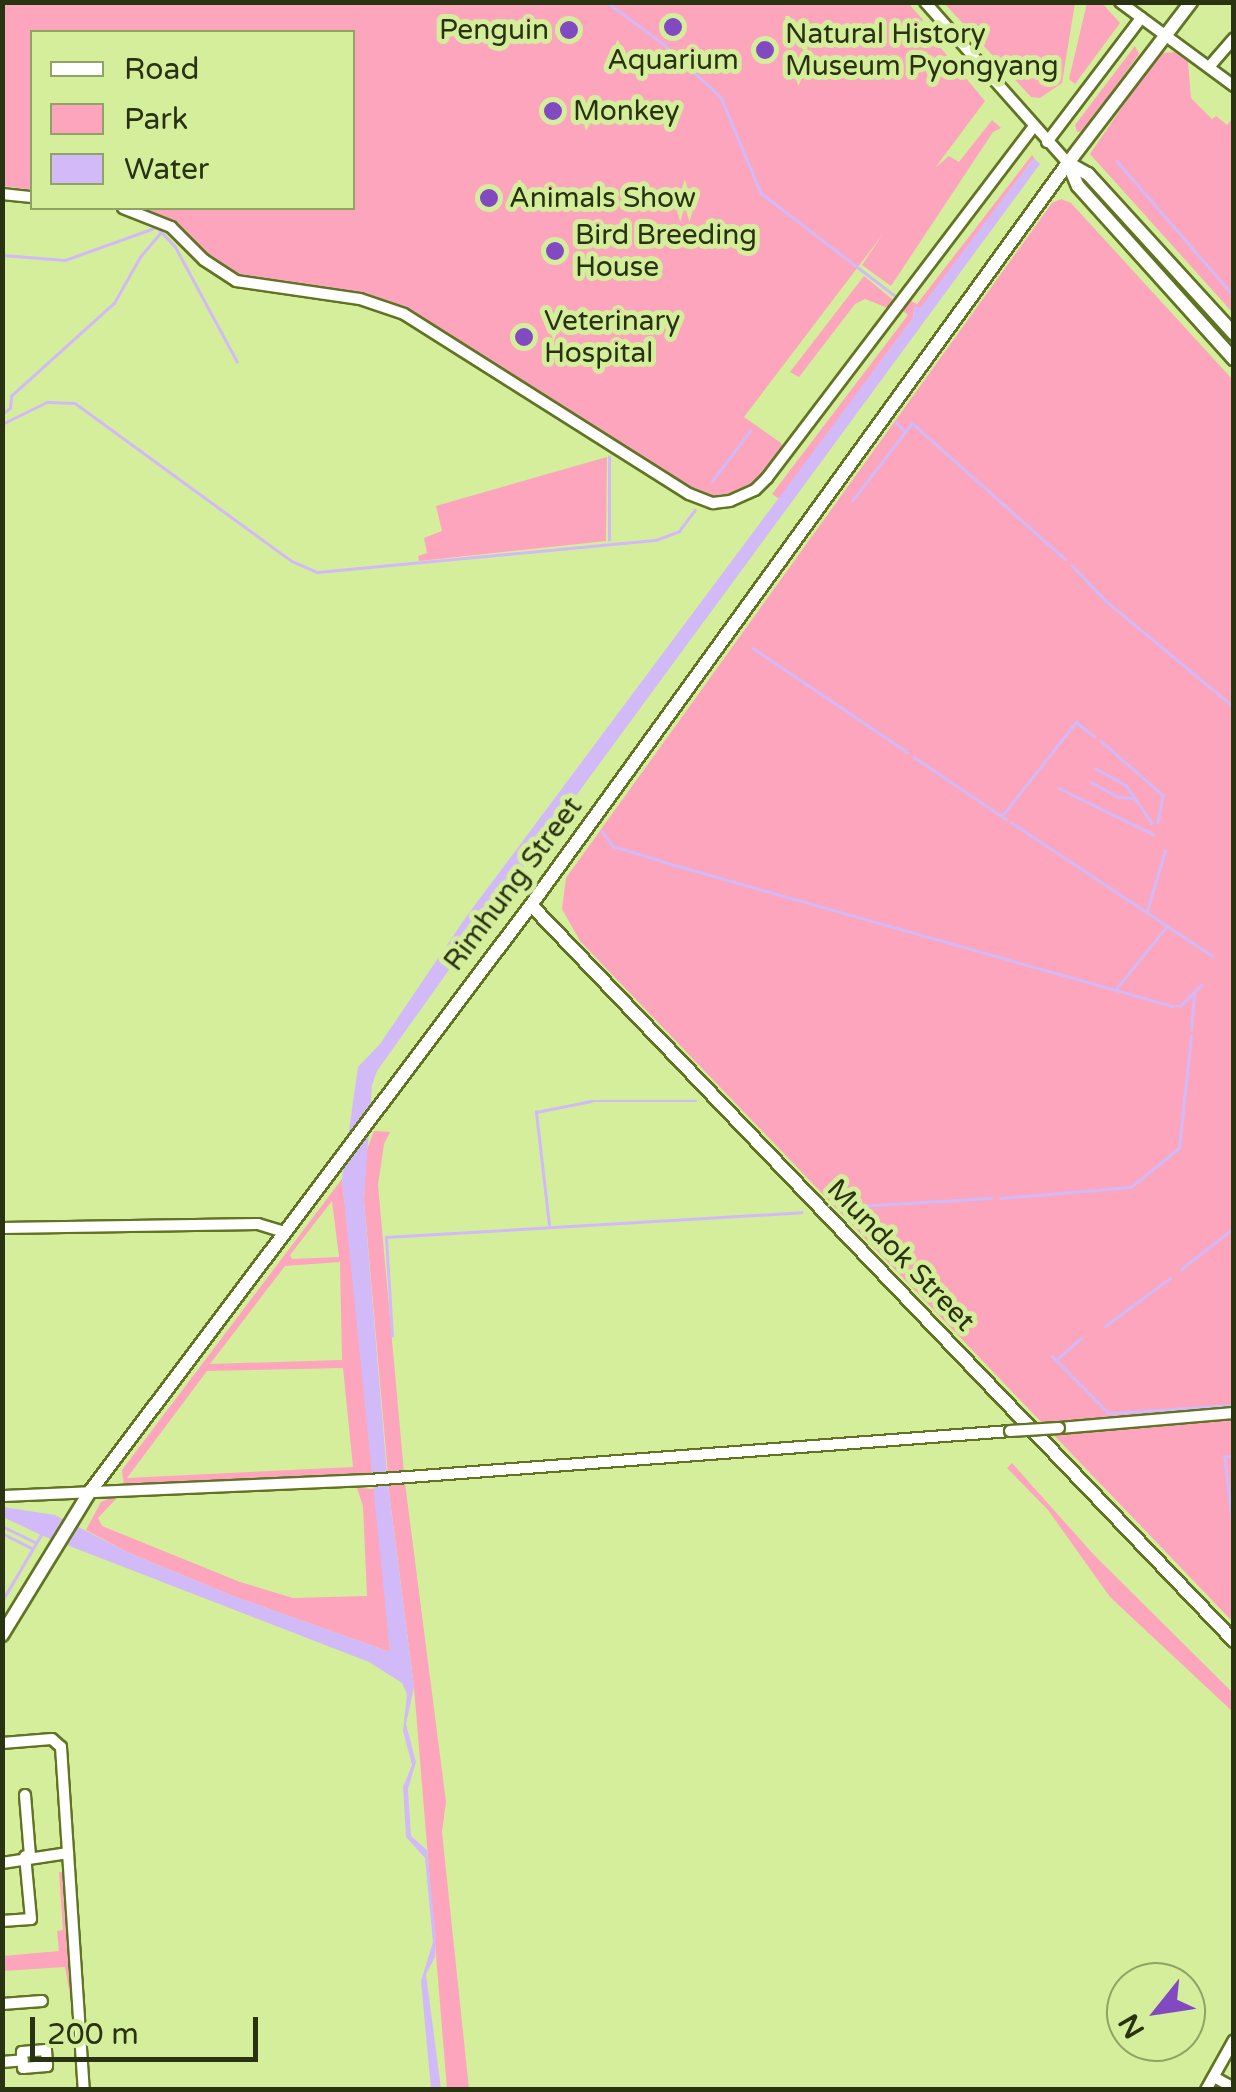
<!DOCTYPE html>
<html>
<head>
<meta charset="utf-8">
<style>
  body { margin:0 }
  #map { position:relative; width:1236px; height:2092px; overflow:hidden; background:#d5ee9b; font-family:"Varela Round",sans-serif }
  div>[style] { position:absolute }
  [style*='--x'] { left:calc(var(--x)*1px); top:calc(var(--y)*1px); width:calc(var(--w)*1px); rotate:calc(var(--a)*1deg) }
  .green>* { inset:0; background:#fca5bc }
  .water>* { inset:0; background:#d2baf8 }
  .stream>* { height:2.5px; margin:-1.25px; padding:0 1.25px; transform-origin:1.25px; border-radius:1.25px; background:#d2baf8 }
  .roads { filter:drop-shadow(2px 0 #607423) drop-shadow(-2px 0 #607423) drop-shadow(0 2px #607423) drop-shadow(0 -2px #607423) }
  .minor>* { height:10px; margin:-5px; padding:0 5px; transform-origin:5px; border-radius:5px; background:#fff }
  .major>* { height:12px; margin:-6px; padding:0 6px; transform-origin:6px; border-radius:6px; background:#fff }
  .bridges { filter:drop-shadow(2px 0 #607423) drop-shadow(-2px 0 #607423) drop-shadow(0 2px #607423) drop-shadow(0 -2px #607423) }
  .minor-bridge>* { height:10px; margin:-5px; padding:0 5px; transform-origin:5px; border-radius:5px; background:#fff }
  .dots>* { width:28px; height:28px; translate:-50% -50%; box-sizing:border-box; border:5px solid #d5ee9b; border-radius:50% }
  span { translate:-50% -50%; white-space:nowrap; text-align:center; line-height:1.15; -webkit-text-stroke:10px #d5ee9b; paint-order:stroke }
  .poi-label { font-size:28px; color:#293211 }
  .right { translate:-100% -50%; text-align:right }
  .left { translate:0 -50%; text-align:left }
  .street-label { font-size:28px; color:#293211 }
  .frame { position:absolute; inset:0; border:5px solid #293211; pointer-events:none }
  .legend { position:absolute; left:30px; top:30px; width:325px; height:180px; box-sizing:border-box; background:#d5ee9b; border:2px solid #90a364; margin:0; padding:12px 18px; list-style:none; font-size:30px; color:#293211 }
  .legend li { display:flex; align-items:center; gap:20px; height:50px }
  .legend b { width:50px; border:2px solid #90a364 }
  .north { position:absolute; left:1106px; top:1962px; width:100px; height:100px; box-sizing:border-box; background:#d5ee9b; border:2px solid #90a364; border-radius:50%; rotate:240deg; font-size:28px; font-weight:700; line-height:40px; text-align:center; color:#293211 }
  .north::after { content:''; display:block; margin:auto; width:35px; height:45px; background:#824ac1; clip-path:polygon(50% 0,100% 100%,50% 72%,0 100%) }
  .scale { position:absolute; left:30px; top:2017px; width:228px; height:45px; box-sizing:border-box; border:5px solid #293211; border-top:0; padding-left:12px; font-size:30px; line-height:35px; white-space:nowrap; color:#293211; -webkit-text-stroke:8px #d5ee9b; paint-order:stroke }
</style>
</head>
<body>
<div id="map">
  <div class="green">
    <div style="clip-path:polygon(3px 3px,908px 3px,923px 20px,917px 30px,935px 41px,985px 101px,935px 168px,949px 156px,959px 162px,992px 120px,1001px 128px,993px 132px,891px 286px,862px 265px,883px 234px,744px 417px,781px 443px,783px 450px,742px 495px,716px 500px,689px 490px,402px 310px,236px 278px,195px 246px,186px 231px,142px 208px,352px 208px,352px 32px,32px 32px,32px 190px,3px 186px)"></div>
    <div style="clip-path:polygon(944px 3px,1075px 3px,1062px 83px,1040px 98px,1031px 97px)"></div>
    <div style="clip-path:polygon(1087px 3px,1102px 3px,1120px 23px,1075px 84px,1069px 79px)"></div>
    <div style="clip-path:polygon(1135px 46px,1139px 54px,1083px 131px,1077px 132px,1075px 125px)"></div>
    <div style="clip-path:polygon(1174px 52px,1188px 61px,1191px 98px,1212px 119px,1216px 116px,1227px 125px,1233px 118px,1233px 294px,1116px 161px,1233px 297px,1233px 313px,1090px 154px,1151px 65px,1162px 53px)"></div>
    <div style="clip-path:polygon(1032px 155px,1034px 158px,921px 308px,914px 308px,913px 318px,779px 499px,772px 494px,908px 315px,903px 311px,911px 301px,917px 304px)"></div>
    <div style="clip-path:polygon(1061px 199px,1071px 203px,1233px 380px,1233px 1622px,580px 941px,562px 909px,566px 878px,1052px 203px)"></div>
    <div style="clip-path:polygon(864px 276px,898px 304px,893px 310px,865px 299px,855px 304px,799px 377px,790px 372px)"></div>
    <div style="clip-path:polygon(607px 457px,606px 541px,419px 561px,418px 556px,427px 553px,424px 538px,442px 531px,436px 506px)"></div>
    <div style="clip-path:polygon(374px 1131px,390px 1132px,384px 1144px,378px 1185px,404px 1473px,388px 1474px,364px 1200px,366px 1152px)"></div>
    <div style="clip-path:polygon(evenodd,342px 1179px,375px 1475px,124px 1485px,122px 1470px,342px 1179px,332px 1201px,339px 1257px,292px 1259px,290px 1255px,332px 1201px,342px 1179px,340px 1262px,342px 1360px,210px 1364px,285px 1266px,340px 1262px,342px 1179px,343px 1368px,353px 1467px,127px 1478px,207px 1371px,343px 1368px)"></div>
    <div style="clip-path:polygon(1012px 1463px,1094px 1555px,1233px 1693px,1233px 1712px,1110px 1597px,1048px 1510px,1007px 1468px)"></div>
    <div style="clip-path:polygon(405px 1483px,446px 1802px,442px 1832px,469px 2089px,447px 2089px,414px 1687px,388px 1484px)"></div>
    <div style="clip-path:polygon(357px 1488px,376px 1489px,390px 1652px,233px 1596px,127px 1552px,86px 1530px,101px 1502px,113px 1497px,116px 1499px,98px 1518px,102px 1526px,240px 1582px,293px 1598px,367px 1596px,363px 1506px)"></div>
    <div style="clip-path:polygon(59px 1872px,62px 1872px,71px 2002px,65px 1967px,3px 1971px,3px 1956px,59px 1951px,57px 1931px,63px 1930px)"></div>
  </div>
  <div class="water">
    <div style="clip-path:polygon(1034px 158px,1040px 164px,481px 925px,377px 1071px,372px 1085px,364px 1200px,388px 1485px,414px 1687px,406px 1724px,416px 1762px,408px 1789px,411px 1836px,427px 1850px,436px 1935px,435px 1957px,426px 1974px,441px 2089px,431px 2089px,421px 1981px,433px 1942px,425px 1858px,406px 1837px,403px 1787px,412px 1765px,403px 1731px,407px 1694px,402px 1683px,369px 1662px,41px 1535px,3px 1517px,3px 1507px,55px 1515px,127px 1552px,233px 1596px,390px 1652px,342px 1179px,358px 1067px,380px 1044px,466px 917px,913px 318px,914px 307px,921px 307px)"></div>
  </div>
  <div class="stream">
    <div style="--x:607;--y:2;--w:67;--a:36.5"></div>
    <div style="--x:661;--y:42;--w:81;--a:42.5"></div>
    <div style="--x:721;--y:97;--w:104;--a:67.4"></div>
    <div style="--x:761;--y:193;--w:174;--a:37.5"></div>
    <div style="--x:1117;--y:161;--w:179;--a:49.1"></div>
    <div style="--x:2;--y:255;--w:63;--a:4.5"></div>
    <div style="--x:65;--y:260;--w:98;--a:-19.7"></div>
    <div style="--x:157;--y:227;--w:26;--a:47"></div>
    <div style="--x:175;--y:246;--w:131;--a:61.7"></div>
    <div style="--x:2;--y:414;--w:10;--a:-37"></div>
    <div style="--x:10;--y:408;--w:12;--a:-85"></div>
    <div style="--x:11;--y:396;--w:139;--a:-42.1"></div>
    <div style="--x:114;--y:303;--w:53;--a:-60.5"></div>
    <div style="--x:140;--y:257;--w:34;--a:-50"></div>
    <div style="--x:896;--y:422;--w:12;--a:48"></div>
    <div style="--x:2;--y:424;--w:50;--a:-26.1"></div>
    <div style="--x:47;--y:402;--w:28;--a:2"></div>
    <div style="--x:75;--y:403;--w:268;--a:36.1"></div>
    <div style="--x:292;--y:561;--w:27;--a:24"></div>
    <div style="--x:317;--y:572;--w:341;--a:-5.4"></div>
    <div style="--x:656;--y:540;--w:25;--a:-21"></div>
    <div style="--x:679;--y:531;--w:26;--a:-53"></div>
    <div style="--x:712;--y:481;--w:63;--a:-52.8"></div>
    <div style="--x:852;--y:501;--w:98;--a:-52.4"></div>
    <div style="--x:912;--y:423;--w:205;--a:41.6"></div>
    <div style="--x:609;--y:540;--w:83;--a:-90"></div>
    <div style="--x:1072;--y:565;--w:50;--a:46.6"></div>
    <div style="--x:1106;--y:601;--w:166;--a:39.6"></div>
    <div style="--x:753;--y:648;--w:186;--a:34"></div>
    <div style="--x:1101;--y:741;--w:82;--a:41.1"></div>
    <div style="--x:1163;--y:795;--w:28;--a:100"></div>
    <div style="--x:914;--y:757;--w:111;--a:34"></div>
    <div style="--x:1095;--y:768;--w:35;--a:29"></div>
    <div style="--x:1126;--y:785;--w:46;--a:55.6"></div>
    <div style="--x:1091;--y:782;--w:31;--a:29"></div>
    <div style="--x:1118;--y:797;--w:15;--a:4"></div>
    <div style="--x:1059;--y:788;--w:105;--a:26.1"></div>
    <div style="--x:1002;--y:816;--w:120;--a:-51.8"></div>
    <div style="--x:1076;--y:722;--w:23;--a:38"></div>
    <div style="--x:1011;--y:822;--w:242;--a:33.6"></div>
    <div style="--x:602;--y:831;--w:19;--a:54"></div>
    <div style="--x:613;--y:846;--w:61;--a:17.2"></div>
    <div style="--x:671;--y:864;--w:521;--a:15.82"></div>
    <div style="--x:1172;--y:1006;--w:8;--a:0"></div>
    <div style="--x:1180;--y:1006;--w:30;--a:-45"></div>
    <div style="--x:1147;--y:911;--w:63;--a:-73.3"></div>
    <div style="--x:1116;--y:989;--w:81;--a:-51"></div>
    <div style="--x:1191;--y:1030;--w:37;--a:-85"></div>
    <div style="--x:1000;--y:1198;--w:131;--a:-4.8"></div>
    <div style="--x:1131;--y:1187;--w:62;--a:-39.1"></div>
    <div style="--x:1179;--y:1148;--w:113;--a:-83.9"></div>
    <div style="--x:841;--y:1207;--w:150;--a:-3.4"></div>
    <div style="--x:549;--y:1225;--w:114;--a:-96.6"></div>
    <div style="--x:536;--y:1112;--w:56;--a:-11.3"></div>
    <div style="--x:591;--y:1101;--w:105;--a:0"></div>
    <div style="--x:1181;--y:1269;--w:67;--a:-37.7"></div>
    <div style="--x:1105;--y:1326;--w:81;--a:-36.4"></div>
    <div style="--x:392;--y:1336;--w:99;--a:-93.5"></div>
    <div style="--x:386;--y:1237;--w:416;--a:-3.4"></div>
    <div style="--x:1052;--y:1356;--w:81;--a:45"></div>
    <div style="--x:1109;--y:1413;--w:125;--a:-3.7"></div>
    <div style="--x:1057;--y:1359;--w:32;--a:-41"></div>
    <div style="--x:1234;--y:1456;--w:9;--a:174"></div>
    <div style="--x:1225;--y:1457;--w:81;--a:83.6"></div>
    <div style="--x:2;--y:1526;--w:37;--a:26"></div>
    <div style="--x:2;--y:1533;--w:34;--a:27"></div>
    <div style="--x:2;--y:1601;--w:79;--a:-59.5"></div>
  </div>
  <div class="roads">
    <div class="minor">
      <div style="--x:925;--y:2;--w:215;--a:48.4"></div>
      <div style="--x:1120;--y:2;--w:142;--a:36.4"></div>
      <div style="--x:1209;--y:67;--w:38;--a:-49"></div>
      <div style="--x:1047;--y:142;--w:156;--a:-52.8"></div>
      <div style="--x:2;--y:194;--w:30;--a:6"></div>
      <div style="--x:123;--y:208;--w:52;--a:21.6"></div>
      <div style="--x:171;--y:227;--w:47;--a:45"></div>
      <div style="--x:204;--y:260;--w:38;--a:33"></div>
      <div style="--x:236;--y:281;--w:125;--a:8.3"></div>
      <div style="--x:360;--y:299;--w:46;--a:18.8"></div>
      <div style="--x:404;--y:314;--w:337;--a:32.3"></div>
      <div style="--x:689;--y:494;--w:26;--a:21"></div>
      <div style="--x:713;--y:503;--w:17;--a:-7"></div>
      <div style="--x:730;--y:501;--w:27;--a:-24"></div>
      <div style="--x:755;--y:490;--w:17;--a:-45"></div>
      <div style="--x:767;--y:478;--w:440;--a:-52.8"></div>
      <div style="--x:2;--y:1228;--w:256;--a:-0.9"></div>
      <div style="--x:258;--y:1224;--w:27;--a:17"></div>
      <div style="--x:1059;--y:1428;--w:176;--a:-4.9"></div>
      <div style="--x:2;--y:1496;--w:367;--a:-2.5"></div>
      <div style="--x:369;--y:1480;--w:643;--a:-4.37"></div>
      <div style="--x:2;--y:1743;--w:50;--a:-4.6"></div>
      <div style="--x:52;--y:1739;--w:12;--a:42"></div>
      <div style="--x:61;--y:1747;--w:344;--a:86.2"></div>
      <div style="--x:25;--y:1795;--w:61;--a:85.3"></div>
      <div style="--x:2;--y:1863;--w:67;--a:-8.6"></div>
      <div style="--x:2;--y:1921;--w:29;--a:-4"></div>
      <div style="--x:31;--y:1919;--w:63;--a:-95.4"></div>
      <div style="--x:2;--y:2004;--w:40;--a:-4.3"></div>
      <div style="--x:46;--y:2050;--w:16;--a:86"></div>
      <div style="--x:47;--y:2066;--w:24;--a:175"></div>
      <div style="--x:23;--y:2068;--w:16;--a:-94"></div>
      <div style="--x:22;--y:2052;--w:24;--a:-5"></div>
      <div style="--x:2;--y:2062;--w:21;--a:-5"></div>
      <div style="--x:1214;--y:2077;--w:23;--a:29"></div>
      <div style="--x:1206;--y:2090;--w:57;--a:-60.8"></div>
    </div>
    <div class="major">
      <div style="--x:1068;--y:163;--w:25;--a:67"></div>
      <div style="--x:1078;--y:186;--w:233;--a:48"></div>
      <div style="--x:1068;--y:163;--w:23;--a:29"></div>
      <div style="--x:1088;--y:174;--w:217;--a:47.6"></div>
      <div style="--x:531;--y:905;--w:1018;--a:46.31"></div>
      <div style="--x:2;--y:1635;--w:167;--a:-58.5"></div>
      <div style="--x:89;--y:1493;--w:736;--a:-53.07"></div>
      <div style="--x:531;--y:905;--w:916;--a:-54.11"></div>
      <div style="--x:1068;--y:163;--w:203;--a:-52.6"></div>
    </div>
  </div>
  <div class="bridges">
    <div class="minor-bridge">
      <div style="--x:1010;--y:1431;--w:49;--a:-3.5"></div>
    </div>
  </div>
  <div class="dots">
    <div style="left:673px;top:27px;background:#824ac1"></div>
    <div style="left:569px;top:30px;background:#824ac1"></div>
    <div style="left:765px;top:50px;background:#824ac1"></div>
    <div style="left:553px;top:111px;background:#824ac1"></div>
    <div style="left:489px;top:198px;background:#824ac1"></div>
    <div style="left:555px;top:251px;background:#824ac1"></div>
    <div style="left:524px;top:337px;background:#824ac1"></div>
  </div>
  <div class="poi-label">
    <span class="right" style="left:549px;top:30px">Penguin</span>
    <span class="left" style="left:785px;top:50px">Natural History<br>Museum Pyongyang</span>
    <span style="left:673px;top:60px">Aquarium</span>
    <span class="left" style="left:573px;top:111px">Monkey</span>
    <span class="left" style="left:509px;top:198px">Animals Show</span>
    <span class="left" style="left:575px;top:251px">Bird Breeding<br>House</span>
    <span class="left" style="left:544px;top:337px">Veterinary<br>Hospital</span>
  </div>
  <div class="street-label">
    <span style="left:513px;top:884px;rotate:-53deg">Rimhung Street</span>
    <span style="left:901px;top:1255px;rotate:46deg">Mundok Street</span>
  </div>
  <div class="frame"></div>
  <ul class="legend">
  <li><b style="height:12px;background:#fff"></b>Road</li>
  <li><b style="height:28px;background:#fca5bc"></b>Park</li>
  <li><b style="height:28px;background:#d2baf8"></b>Water</li>
  </ul>
  <div class="north">N</div>
  <div class="scale">200 m</div>
</div>
</body>
</html>
